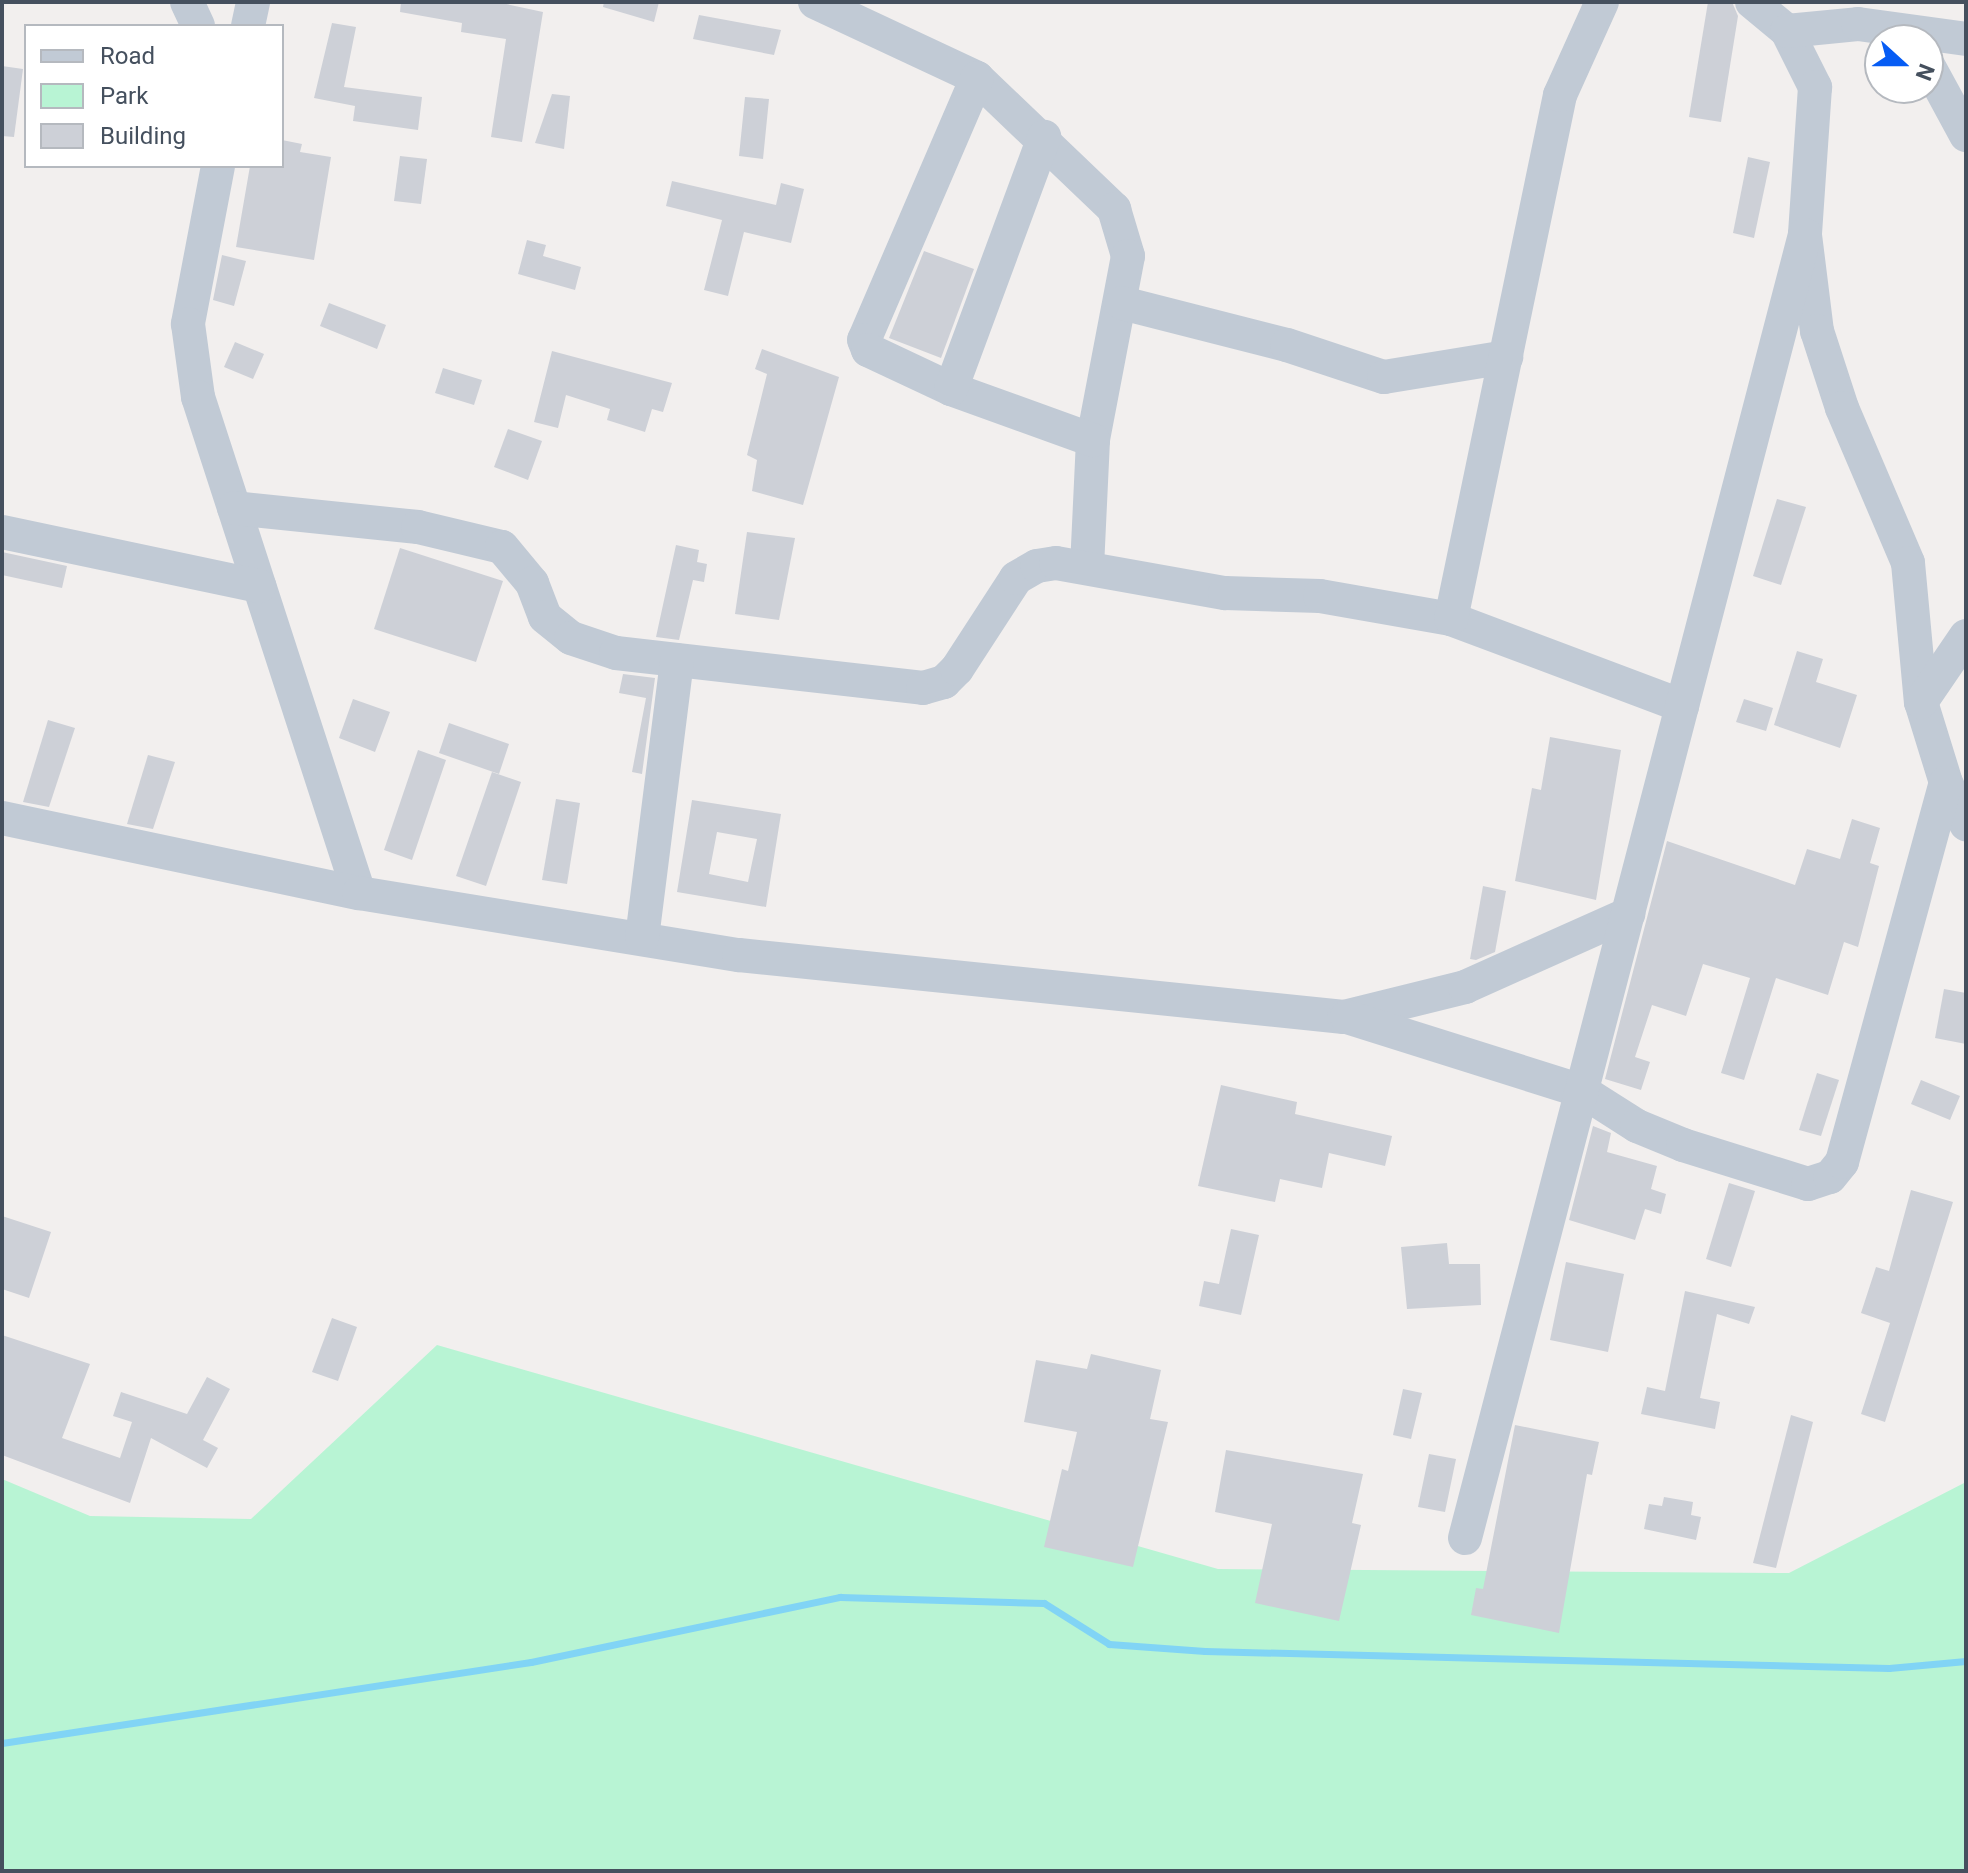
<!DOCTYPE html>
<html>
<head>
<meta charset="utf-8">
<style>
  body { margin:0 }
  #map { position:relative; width:1968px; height:1873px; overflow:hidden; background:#f2efee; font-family:Roboto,sans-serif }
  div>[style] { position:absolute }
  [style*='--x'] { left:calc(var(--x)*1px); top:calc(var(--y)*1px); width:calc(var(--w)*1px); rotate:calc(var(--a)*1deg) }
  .green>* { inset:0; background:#b8f4d4 }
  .stream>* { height:7px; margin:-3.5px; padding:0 3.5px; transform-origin:3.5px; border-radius:3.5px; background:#81d4f5 }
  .building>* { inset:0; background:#cdd0d7 }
  .minor>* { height:34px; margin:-17px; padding:0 17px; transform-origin:17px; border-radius:17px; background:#c1cad5 }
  span { translate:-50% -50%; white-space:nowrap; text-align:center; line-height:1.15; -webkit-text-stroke:7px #fff; paint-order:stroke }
  .frame { position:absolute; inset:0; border:4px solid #45505e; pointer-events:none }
  .legend { position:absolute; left:24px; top:24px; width:260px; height:144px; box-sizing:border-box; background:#fff; border:2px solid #b5b9bf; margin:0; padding:10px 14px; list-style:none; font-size:24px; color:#45505e }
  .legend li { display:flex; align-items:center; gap:16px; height:40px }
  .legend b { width:40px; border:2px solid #b5b9bf }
  .north { position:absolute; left:1864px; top:24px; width:80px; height:80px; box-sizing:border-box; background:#fff; border:2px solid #b5b9bf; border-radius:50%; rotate:111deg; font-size:22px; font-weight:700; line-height:32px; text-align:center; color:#45505e }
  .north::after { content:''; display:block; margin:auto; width:28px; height:36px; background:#065cf4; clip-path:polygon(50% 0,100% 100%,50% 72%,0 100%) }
</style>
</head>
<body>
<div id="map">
  <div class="green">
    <div style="clip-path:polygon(437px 1345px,1218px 1569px,1789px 1573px,1966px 1482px,1966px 1871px,2px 1871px,2px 1479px,90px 1516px,251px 1519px)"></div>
  </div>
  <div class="stream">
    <div style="--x:2;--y:1743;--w:535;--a:-8.71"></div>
    <div style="--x:531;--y:1662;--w:316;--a:-11.9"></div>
    <div style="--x:840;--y:1597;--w:204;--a:1.7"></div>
    <div style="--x:1044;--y:1603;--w:77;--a:32.2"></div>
    <div style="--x:1109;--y:1644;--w:96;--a:4.2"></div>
    <div style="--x:1205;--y:1651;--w:684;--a:1.42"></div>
    <div style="--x:1889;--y:1668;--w:77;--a:-5.2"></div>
  </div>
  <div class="building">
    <div style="clip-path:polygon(401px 2px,497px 2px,543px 12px,522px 142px,491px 137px,506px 39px,461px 32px,462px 23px,400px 12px)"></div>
    <div style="clip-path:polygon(604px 2px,659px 2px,654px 22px,603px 7px)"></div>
    <div style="clip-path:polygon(1708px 2px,1732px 2px,1738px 16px,1721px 122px,1689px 117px)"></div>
    <div style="clip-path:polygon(699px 15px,781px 30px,774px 55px,693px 39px)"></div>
    <div style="clip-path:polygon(332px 23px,356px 27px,344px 87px,422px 97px,418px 130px,353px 121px,355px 106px,314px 98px)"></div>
    <div style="clip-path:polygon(2px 66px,23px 69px,14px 137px,2px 136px)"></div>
    <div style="clip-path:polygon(552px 94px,570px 96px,564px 149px,535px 143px)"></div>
    <div style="clip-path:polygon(745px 97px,769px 99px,763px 159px,739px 156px)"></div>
    <div style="clip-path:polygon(282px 140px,302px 144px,300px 152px,331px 157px,314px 260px,236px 247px,250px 166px,282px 166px)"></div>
    <div style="clip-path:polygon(400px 156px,427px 159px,421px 204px,394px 201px)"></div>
    <div style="clip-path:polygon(1748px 157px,1770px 162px,1754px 238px,1733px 233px)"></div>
    <div style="clip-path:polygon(672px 181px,776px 205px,781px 183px,804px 189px,791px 243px,744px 232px,728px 296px,704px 290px,722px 220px,666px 206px)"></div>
    <div style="clip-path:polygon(527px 240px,546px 245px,543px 256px,581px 267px,575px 290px,518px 274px)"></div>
    <div style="clip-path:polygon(924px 251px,974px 269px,941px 358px,889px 338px)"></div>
    <div style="clip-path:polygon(222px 255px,246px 261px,234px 306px,213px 300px)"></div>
    <div style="clip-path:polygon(329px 303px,386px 325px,377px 349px,320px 326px)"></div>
    <div style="clip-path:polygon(235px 342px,264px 354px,253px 379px,224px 367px)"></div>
    <div style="clip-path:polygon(762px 349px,839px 377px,803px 505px,752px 491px,757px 460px,747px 455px,767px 374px,755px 369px)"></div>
    <div style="clip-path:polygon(552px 351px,672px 383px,663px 412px,652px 409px,645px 432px,607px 420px,610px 409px,566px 395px,558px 428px,534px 422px)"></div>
    <div style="clip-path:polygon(443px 368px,482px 380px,474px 405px,435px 393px)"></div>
    <div style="clip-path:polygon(508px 429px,542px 441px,528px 480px,494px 467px)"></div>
    <div style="clip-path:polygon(1777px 499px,1806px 507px,1781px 585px,1753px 576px)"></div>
    <div style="clip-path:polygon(747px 532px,795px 538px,779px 620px,735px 614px)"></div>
    <div style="clip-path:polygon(676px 545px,699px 550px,697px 562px,707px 564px,704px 582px,693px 580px,679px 640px,656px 637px)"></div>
    <div style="clip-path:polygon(400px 548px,503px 581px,476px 662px,374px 629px)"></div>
    <div style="clip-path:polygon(2px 552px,67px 566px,62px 588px,2px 575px)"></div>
    <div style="clip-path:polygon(1797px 651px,1823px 659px,1816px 682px,1857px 695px,1840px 748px,1774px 725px)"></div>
    <div style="clip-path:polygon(623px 674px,655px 678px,642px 774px,632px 772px,646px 698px,619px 693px)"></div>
    <div style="clip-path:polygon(353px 699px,390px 712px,375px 752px,339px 738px)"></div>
    <div style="clip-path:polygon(1744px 699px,1773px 708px,1766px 731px,1736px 722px)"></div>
    <div style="clip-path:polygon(48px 720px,75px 728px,49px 807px,23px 802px)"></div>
    <div style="clip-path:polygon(449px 723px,509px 744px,499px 774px,439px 753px)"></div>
    <div style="clip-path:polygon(1550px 737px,1621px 750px,1596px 900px,1515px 881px,1532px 788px,1541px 790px)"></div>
    <div style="clip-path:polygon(418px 750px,446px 760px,412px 860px,384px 850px)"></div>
    <div style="clip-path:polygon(148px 755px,175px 762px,153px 829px,127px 824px)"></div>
    <div style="clip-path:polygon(492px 772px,521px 782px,486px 886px,456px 876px)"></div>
    <div style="clip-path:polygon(556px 799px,580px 803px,567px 884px,542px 880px)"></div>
    <div style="clip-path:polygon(evenodd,692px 800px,781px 814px,766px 907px,677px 892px,692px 800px,717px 832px,757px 839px,748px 882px,709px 874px,717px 832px)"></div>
    <div style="clip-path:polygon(1852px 819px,1880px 828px,1870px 863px,1879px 866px,1858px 947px,1844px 942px,1828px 995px,1776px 978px,1744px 1080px,1721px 1073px,1750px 978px,1703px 964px,1686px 1016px,1652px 1005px,1635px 1057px,1650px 1062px,1641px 1090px,1605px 1079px,1667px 841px,1795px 885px,1807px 849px,1840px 859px)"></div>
    <div style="clip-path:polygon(1483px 886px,1506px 891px,1495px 952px,1476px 960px,1470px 959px)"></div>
    <div style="clip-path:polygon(1944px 989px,1966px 993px,1966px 1044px,1935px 1038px)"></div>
    <div style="clip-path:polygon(1817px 1073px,1839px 1080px,1821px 1136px,1799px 1130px)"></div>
    <div style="clip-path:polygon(1921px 1080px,1960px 1096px,1950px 1120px,1911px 1104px)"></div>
    <div style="clip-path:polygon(1221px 1085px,1297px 1102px,1295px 1114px,1392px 1136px,1385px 1166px,1329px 1153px,1322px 1188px,1280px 1179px,1275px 1202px,1198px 1186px)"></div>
    <div style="clip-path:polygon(1593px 1126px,1611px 1133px,1607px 1152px,1657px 1166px,1651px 1189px,1666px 1194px,1661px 1214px,1645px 1209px,1635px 1240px,1569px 1220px)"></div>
    <div style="clip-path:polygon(1729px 1183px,1755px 1191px,1731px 1267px,1706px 1259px)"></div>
    <div style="clip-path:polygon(1911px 1190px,1953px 1202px,1885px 1422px,1861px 1414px,1890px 1323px,1861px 1313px,1876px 1267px,1889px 1271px)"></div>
    <div style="clip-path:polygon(2px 1216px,51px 1232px,29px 1298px,2px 1289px)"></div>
    <div style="clip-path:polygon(1231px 1229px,1259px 1235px,1241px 1315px,1199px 1306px,1204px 1281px,1219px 1284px)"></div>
    <div style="clip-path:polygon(1447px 1243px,1449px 1264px,1480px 1264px,1481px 1305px,1407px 1309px,1401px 1247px)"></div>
    <div style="clip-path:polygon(1566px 1262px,1624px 1274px,1608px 1352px,1550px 1340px)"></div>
    <div style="clip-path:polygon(1685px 1291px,1755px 1307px,1749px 1324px,1717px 1314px,1700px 1398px,1720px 1402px,1715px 1429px,1641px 1414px,1647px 1387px,1665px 1391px)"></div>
    <div style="clip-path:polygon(332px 1318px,357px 1327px,338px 1381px,312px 1372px)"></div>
    <div style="clip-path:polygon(2px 1335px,90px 1364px,62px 1438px,120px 1458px,132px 1422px,113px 1416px,121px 1392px,187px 1414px,207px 1377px,230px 1389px,203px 1440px,218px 1448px,207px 1468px,151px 1438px,130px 1503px,2px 1455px)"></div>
    <div style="clip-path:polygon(1091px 1354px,1161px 1370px,1150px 1419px,1168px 1422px,1133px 1567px,1044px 1547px,1062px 1469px,1068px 1471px,1077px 1432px,1024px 1422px,1036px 1360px,1087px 1369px)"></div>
    <div style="clip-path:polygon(1403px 1389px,1422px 1393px,1411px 1439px,1393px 1435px)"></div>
    <div style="clip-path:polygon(1791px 1415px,1813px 1422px,1776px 1568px,1753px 1563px)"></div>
    <div style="clip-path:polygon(1515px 1425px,1599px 1442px,1592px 1475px,1587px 1474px,1559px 1633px,1471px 1615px,1476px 1588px,1483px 1589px)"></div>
    <div style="clip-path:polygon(1226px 1450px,1363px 1474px,1352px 1523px,1361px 1525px,1339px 1621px,1255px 1603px,1272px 1524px,1215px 1512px)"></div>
    <div style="clip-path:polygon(1429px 1454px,1456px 1459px,1445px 1512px,1418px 1507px)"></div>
    <div style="clip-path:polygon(1664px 1497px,1693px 1502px,1691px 1515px,1701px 1517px,1696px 1540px,1644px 1529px,1649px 1504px,1662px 1506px)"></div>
  </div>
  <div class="minor">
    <div style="--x:187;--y:2;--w:26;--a:65"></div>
    <div style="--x:815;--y:2;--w:179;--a:25.1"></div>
    <div style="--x:977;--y:78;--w:190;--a:43.7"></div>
    <div style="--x:1114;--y:209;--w:49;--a:73.4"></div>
    <div style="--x:1128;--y:256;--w:187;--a:100.8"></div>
    <div style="--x:1093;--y:440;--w:128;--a:92.7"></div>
    <div style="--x:1752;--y:2;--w:45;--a:39.6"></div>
    <div style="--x:1787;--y:31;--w:63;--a:63.4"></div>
    <div style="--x:1815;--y:87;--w:148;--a:93.9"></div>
    <div style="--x:1805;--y:235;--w:97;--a:82.9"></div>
    <div style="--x:1817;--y:331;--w:81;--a:72"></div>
    <div style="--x:1842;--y:408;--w:168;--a:66.9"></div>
    <div style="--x:1908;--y:563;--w:140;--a:84.7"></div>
    <div style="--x:1921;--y:702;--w:85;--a:72.8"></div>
    <div style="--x:1946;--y:783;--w:46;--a:64"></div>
    <div style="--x:248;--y:26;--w:25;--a:-78"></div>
    <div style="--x:1787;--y:31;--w:71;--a:-5.6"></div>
    <div style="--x:1858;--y:24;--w:109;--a:7.9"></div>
    <div style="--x:1928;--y:65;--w:80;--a:61.5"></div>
    <div style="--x:977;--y:78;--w:285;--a:113.3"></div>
    <div style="--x:864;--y:340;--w:11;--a:68"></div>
    <div style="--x:868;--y:350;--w:92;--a:25.2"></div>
    <div style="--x:951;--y:389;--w:151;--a:19.8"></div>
    <div style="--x:218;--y:166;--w:161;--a:100.8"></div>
    <div style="--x:188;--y:324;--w:74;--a:82.2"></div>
    <div style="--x:198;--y:397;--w:521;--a:72.02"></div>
    <div style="--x:1122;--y:303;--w:170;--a:14.3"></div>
    <div style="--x:1287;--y:345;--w:102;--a:18.3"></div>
    <div style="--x:1384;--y:377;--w:124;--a:-9.3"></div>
    <div style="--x:951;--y:389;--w:269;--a:-69.7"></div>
    <div style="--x:234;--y:508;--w:185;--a:5.9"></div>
    <div style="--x:418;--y:527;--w:86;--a:13.4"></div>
    <div style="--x:502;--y:547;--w:47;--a:50.2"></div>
    <div style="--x:532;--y:583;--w:36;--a:69"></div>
    <div style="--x:545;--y:617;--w:33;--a:39"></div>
    <div style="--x:571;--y:638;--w:47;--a:18.4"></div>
    <div style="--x:616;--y:653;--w:309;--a:6.5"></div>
    <div style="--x:923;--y:688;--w:22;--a:-16"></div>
    <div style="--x:944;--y:682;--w:18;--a:-45"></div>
    <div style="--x:957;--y:669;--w:108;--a:-57"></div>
    <div style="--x:1016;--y:578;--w:24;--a:-30"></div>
    <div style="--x:1037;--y:566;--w:19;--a:-9"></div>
    <div style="--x:1056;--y:563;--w:172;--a:10.1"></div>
    <div style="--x:1225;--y:593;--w:95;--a:1.8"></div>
    <div style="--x:1320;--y:596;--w:133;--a:10"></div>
    <div style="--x:1451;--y:619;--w:247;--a:20.6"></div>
    <div style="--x:2;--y:532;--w:263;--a:11.9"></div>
    <div style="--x:1451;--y:619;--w:535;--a:-78.25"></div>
    <div style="--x:1560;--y:95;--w:102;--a:-65.7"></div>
    <div style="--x:1921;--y:702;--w:80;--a:-55.7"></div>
    <div style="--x:2;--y:818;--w:365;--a:11.9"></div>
    <div style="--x:359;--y:893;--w:385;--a:9.3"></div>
    <div style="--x:739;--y:955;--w:608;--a:5.85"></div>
    <div style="--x:1344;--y:1017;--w:125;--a:-13.9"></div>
    <div style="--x:1465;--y:987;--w:179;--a:-24.1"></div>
    <div style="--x:642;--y:938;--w:280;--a:-82.8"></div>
    <div style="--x:1347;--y:1017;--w:246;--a:17.5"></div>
    <div style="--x:1582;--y:1091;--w:65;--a:32.5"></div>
    <div style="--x:1637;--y:1126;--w:50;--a:22.4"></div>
    <div style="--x:1683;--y:1145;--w:131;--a:17.3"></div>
    <div style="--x:1808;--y:1184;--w:23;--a:-18"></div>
    <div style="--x:1830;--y:1177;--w:19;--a:-51"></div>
    <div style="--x:1842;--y:1162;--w:393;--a:-74.7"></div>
    <div style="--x:1465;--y:1538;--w:1347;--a:-75.38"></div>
  </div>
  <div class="frame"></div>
  <ul class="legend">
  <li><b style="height:10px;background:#c1cad5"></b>Road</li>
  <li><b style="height:22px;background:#b8f4d4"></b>Park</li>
  <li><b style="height:22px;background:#cdd0d7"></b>Building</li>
  </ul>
  <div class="north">N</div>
</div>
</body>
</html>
